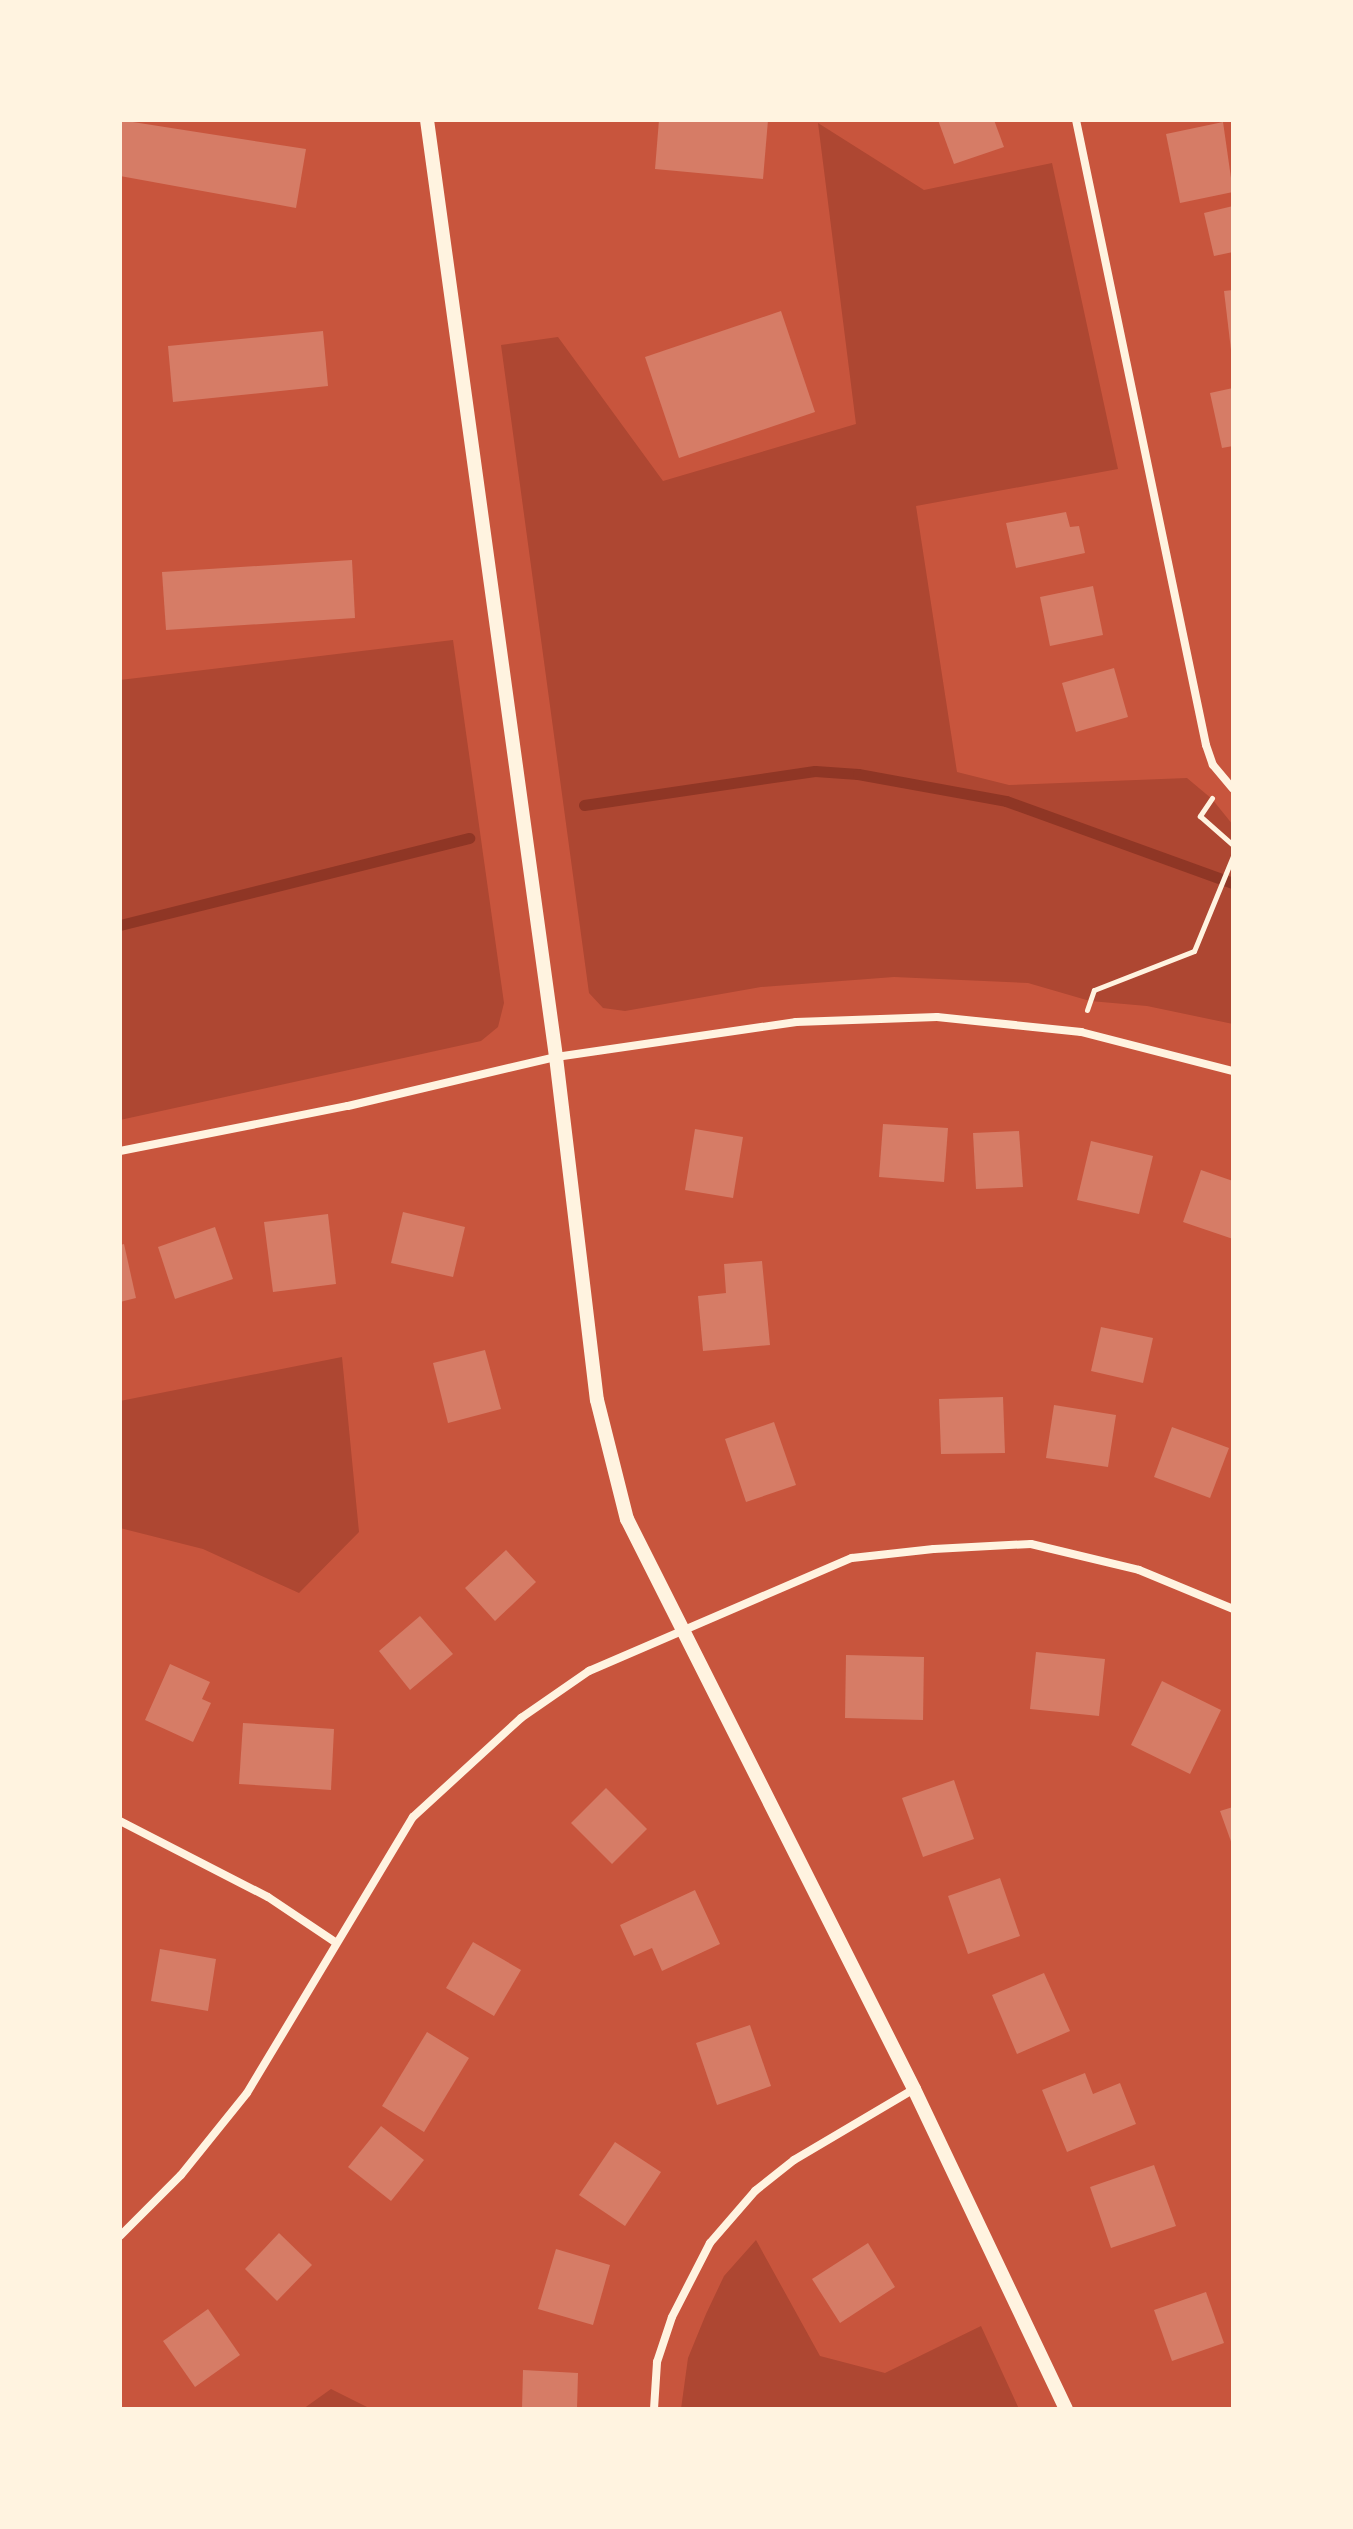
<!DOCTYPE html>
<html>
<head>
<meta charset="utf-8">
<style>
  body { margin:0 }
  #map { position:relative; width:1353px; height:2529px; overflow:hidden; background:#c8553d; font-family:Helvetica,sans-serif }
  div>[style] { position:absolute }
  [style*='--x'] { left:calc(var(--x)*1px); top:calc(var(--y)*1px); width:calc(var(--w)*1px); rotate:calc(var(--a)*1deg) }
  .green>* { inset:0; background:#ae4732 }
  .stream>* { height:11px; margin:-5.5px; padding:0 5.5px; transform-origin:5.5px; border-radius:5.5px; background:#8f3625 }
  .building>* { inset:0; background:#d67c66 }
  .path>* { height:5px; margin:-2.5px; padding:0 2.5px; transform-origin:2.5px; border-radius:2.5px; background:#fff3e0 }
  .minor>* { height:8px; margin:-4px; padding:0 4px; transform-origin:4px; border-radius:4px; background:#fff3e0 }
  .tertiary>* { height:14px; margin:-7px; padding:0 7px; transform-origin:7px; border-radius:7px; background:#fff3e0 }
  span { translate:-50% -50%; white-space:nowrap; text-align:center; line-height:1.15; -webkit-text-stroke:8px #fff3e0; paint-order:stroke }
  .frame { position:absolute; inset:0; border:122px solid #fff3e0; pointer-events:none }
</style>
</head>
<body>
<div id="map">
  <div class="green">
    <div style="clip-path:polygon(818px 123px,924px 190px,1052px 163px,1118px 469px,916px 506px,957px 772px,1009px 785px,1187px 778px,1212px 799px,1233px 825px,1233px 1024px,1147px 1006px,1090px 1001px,1028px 983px,894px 977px,761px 987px,625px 1011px,603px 1008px,589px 993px,501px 345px,558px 337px,663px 481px,856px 424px)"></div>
    <div style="clip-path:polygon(453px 640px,504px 1003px,498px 1027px,481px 1041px,120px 1120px,120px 680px)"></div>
    <div style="clip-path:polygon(342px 1357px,359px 1532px,299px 1593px,203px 1549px,120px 1528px,120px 1401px)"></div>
    <div style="clip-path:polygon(756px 2240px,820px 2356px,885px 2373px,981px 2326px,1019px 2409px,681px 2409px,688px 2358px,706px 2314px,724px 2276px)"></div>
    <div style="clip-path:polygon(331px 2389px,371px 2409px,303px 2409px)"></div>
  </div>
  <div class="stream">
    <div style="--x:584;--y:805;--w:233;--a:-8.4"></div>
    <div style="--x:815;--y:771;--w:43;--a:4"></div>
    <div style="--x:858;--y:774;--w:150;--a:10.3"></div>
    <div style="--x:1006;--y:801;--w:241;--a:19.9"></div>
    <div style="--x:120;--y:925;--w:360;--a:-14"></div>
  </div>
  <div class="building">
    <div style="clip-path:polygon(120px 120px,306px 149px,296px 208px,120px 176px)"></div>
    <div style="clip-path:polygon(659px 120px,768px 120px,763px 179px,655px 169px)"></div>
    <div style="clip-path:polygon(938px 120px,994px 120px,1004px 147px,954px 164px)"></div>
    <div style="clip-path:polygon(1223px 122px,1233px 192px,1180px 203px,1166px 134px)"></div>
    <div style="clip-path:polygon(1233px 206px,1233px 252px,1214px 256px,1204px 213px)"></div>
    <div style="clip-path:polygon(1233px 290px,1233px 350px,1231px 350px,1224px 291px)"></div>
    <div style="clip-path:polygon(781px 311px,815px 412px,679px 458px,645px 357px)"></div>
    <div style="clip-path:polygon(323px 331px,328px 386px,173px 402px,168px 346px)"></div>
    <div style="clip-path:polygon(1233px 388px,1233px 446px,1222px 448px,1210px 393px)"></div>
    <div style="clip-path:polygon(1066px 512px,1070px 527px,1079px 526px,1085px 553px,1016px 568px,1006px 523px)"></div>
    <div style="clip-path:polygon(352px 560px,355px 618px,166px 630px,162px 572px)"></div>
    <div style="clip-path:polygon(1093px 586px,1103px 635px,1050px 646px,1040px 597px)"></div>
    <div style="clip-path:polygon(1114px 668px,1128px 717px,1076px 732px,1062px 683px)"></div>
    <div style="clip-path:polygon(883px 1124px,948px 1128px,944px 1182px,879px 1177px)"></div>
    <div style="clip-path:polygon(695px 1129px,743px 1137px,733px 1198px,685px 1190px)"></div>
    <div style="clip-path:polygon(1019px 1131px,1023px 1187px,976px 1189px,973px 1133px)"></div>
    <div style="clip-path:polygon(1091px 1141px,1153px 1156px,1139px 1214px,1077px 1200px)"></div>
    <div style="clip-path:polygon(1201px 1170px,1233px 1181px,1233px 1239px,1183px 1222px)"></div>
    <div style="clip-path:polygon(403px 1212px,465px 1227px,453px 1277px,391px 1263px)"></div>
    <div style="clip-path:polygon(328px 1214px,336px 1284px,273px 1292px,264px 1222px)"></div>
    <div style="clip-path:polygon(215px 1227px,233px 1279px,175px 1299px,158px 1247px)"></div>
    <div style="clip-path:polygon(124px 1244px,136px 1298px,120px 1302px,120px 1245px)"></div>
    <div style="clip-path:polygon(762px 1261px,770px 1345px,703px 1351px,698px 1296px,726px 1293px,724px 1264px)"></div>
    <div style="clip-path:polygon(1101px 1327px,1153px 1338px,1143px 1383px,1091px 1371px)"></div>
    <div style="clip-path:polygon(485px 1350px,501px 1409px,448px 1423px,433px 1363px)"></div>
    <div style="clip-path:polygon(1003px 1397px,1005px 1453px,941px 1454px,939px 1399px)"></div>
    <div style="clip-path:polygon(1054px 1405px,1116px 1415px,1108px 1467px,1046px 1458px)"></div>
    <div style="clip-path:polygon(774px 1422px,796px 1485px,746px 1502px,725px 1439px)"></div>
    <div style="clip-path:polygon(1172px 1427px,1229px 1448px,1210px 1498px,1154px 1477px)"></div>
    <div style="clip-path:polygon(506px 1550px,536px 1582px,495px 1621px,465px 1588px)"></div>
    <div style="clip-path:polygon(420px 1616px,453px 1654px,410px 1690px,379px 1651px)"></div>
    <div style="clip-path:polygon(1036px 1652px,1105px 1659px,1099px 1716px,1030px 1709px)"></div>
    <div style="clip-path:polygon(846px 1655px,924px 1657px,923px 1720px,845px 1718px)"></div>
    <div style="clip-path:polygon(170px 1664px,210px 1682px,202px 1699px,211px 1703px,193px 1742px,145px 1720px)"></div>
    <div style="clip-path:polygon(1162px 1681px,1221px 1710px,1190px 1774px,1131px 1745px)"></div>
    <div style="clip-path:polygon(243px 1723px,334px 1729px,331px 1790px,239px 1784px)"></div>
    <div style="clip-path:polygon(954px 1780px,974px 1839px,923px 1857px,902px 1798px)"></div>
    <div style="clip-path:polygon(606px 1788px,647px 1829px,612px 1864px,571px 1823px)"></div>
    <div style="clip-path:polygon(1233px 1807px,1233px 1847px,1220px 1811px)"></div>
    <div style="clip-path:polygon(1000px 1878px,1020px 1936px,968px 1954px,948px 1896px)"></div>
    <div style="clip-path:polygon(695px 1890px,720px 1944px,662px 1971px,652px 1948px,634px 1956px,620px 1925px)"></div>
    <div style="clip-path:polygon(473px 1942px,521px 1970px,494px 2016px,446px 1988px)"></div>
    <div style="clip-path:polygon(160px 1949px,216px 1959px,208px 2011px,151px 2001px)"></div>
    <div style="clip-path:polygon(1044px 1973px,1070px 2031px,1017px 2054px,992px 1995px)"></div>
    <div style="clip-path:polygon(750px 2025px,771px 2086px,717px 2105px,696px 2043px)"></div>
    <div style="clip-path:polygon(427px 2032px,469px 2058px,424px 2132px,382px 2106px)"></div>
    <div style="clip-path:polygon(1085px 2073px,1093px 2094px,1120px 2083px,1136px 2124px,1067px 2152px,1042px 2090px)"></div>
    <div style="clip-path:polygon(381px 2126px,424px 2160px,391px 2201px,348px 2167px)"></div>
    <div style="clip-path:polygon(615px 2142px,661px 2172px,625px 2226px,579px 2195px)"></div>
    <div style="clip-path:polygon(1154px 2165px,1176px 2226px,1111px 2248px,1090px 2187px)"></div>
    <div style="clip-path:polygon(279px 2233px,312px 2265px,277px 2301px,245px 2269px)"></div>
    <div style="clip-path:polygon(868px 2243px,895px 2287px,840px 2323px,812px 2279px)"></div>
    <div style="clip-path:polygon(556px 2249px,610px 2265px,593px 2325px,538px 2309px)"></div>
    <div style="clip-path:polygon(1206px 2292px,1224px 2343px,1172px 2361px,1154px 2310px)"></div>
    <div style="clip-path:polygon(208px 2309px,240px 2355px,195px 2387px,163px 2341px)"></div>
    <div style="clip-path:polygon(523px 2370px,578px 2373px,577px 2409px,522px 2409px)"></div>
  </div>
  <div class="path">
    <div style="--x:1212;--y:798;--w:22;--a:124"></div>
    <div style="--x:1200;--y:816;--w:44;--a:41.3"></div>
    <div style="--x:1087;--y:1010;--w:21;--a:-71"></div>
    <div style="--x:1094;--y:990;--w:107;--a:-21.3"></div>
    <div style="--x:1194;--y:951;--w:103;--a:-67.7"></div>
  </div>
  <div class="minor">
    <div style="--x:1076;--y:120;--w:638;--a:78.25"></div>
    <div style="--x:1206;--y:745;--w:21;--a:71"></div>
    <div style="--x:1213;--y:765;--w:31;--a:50"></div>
    <div style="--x:120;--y:1151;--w:232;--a:-11.2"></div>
    <div style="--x:348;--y:1106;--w:214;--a:-13.3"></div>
    <div style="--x:556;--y:1057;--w:243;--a:-8.3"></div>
    <div style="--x:796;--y:1022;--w:141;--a:-2"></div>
    <div style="--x:937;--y:1017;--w:145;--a:5.9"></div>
    <div style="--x:1081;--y:1032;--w:157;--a:14.4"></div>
    <div style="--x:120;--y:1821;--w:166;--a:27.2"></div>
    <div style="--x:268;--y:1897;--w:81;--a:33.9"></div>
    <div style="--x:120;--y:2236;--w:86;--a:-45"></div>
    <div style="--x:181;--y:2175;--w:105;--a:-51.2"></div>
    <div style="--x:247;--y:2093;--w:322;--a:-59"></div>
    <div style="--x:413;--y:1817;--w:147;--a:-42.5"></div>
    <div style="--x:521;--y:1718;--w:83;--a:-34.7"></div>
    <div style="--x:589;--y:1671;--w:286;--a:-23.3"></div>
    <div style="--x:852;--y:1558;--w:82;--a:-6.3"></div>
    <div style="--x:934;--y:1549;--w:97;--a:-3"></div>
    <div style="--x:1031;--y:1544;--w:111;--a:13.5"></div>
    <div style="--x:1139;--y:1570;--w:102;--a:22.5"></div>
    <div style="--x:654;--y:2409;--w:47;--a:-86.3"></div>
    <div style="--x:657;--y:2362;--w:47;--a:-71.6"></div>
    <div style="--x:672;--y:2317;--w:83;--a:-62.8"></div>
    <div style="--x:710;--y:2243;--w:69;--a:-49.1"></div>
    <div style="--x:755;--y:2191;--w:50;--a:-38.5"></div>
    <div style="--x:794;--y:2160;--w:139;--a:-30.6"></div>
  </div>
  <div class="tertiary">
    <div style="--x:427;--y:120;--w:946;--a:82.16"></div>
    <div style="--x:556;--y:1057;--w:345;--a:83.2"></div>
    <div style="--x:597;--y:1400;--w:123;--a:75.9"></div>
    <div style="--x:627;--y:1519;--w:638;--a:63.27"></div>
    <div style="--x:914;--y:2089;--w:354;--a:64.6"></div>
  </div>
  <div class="frame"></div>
</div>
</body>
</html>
